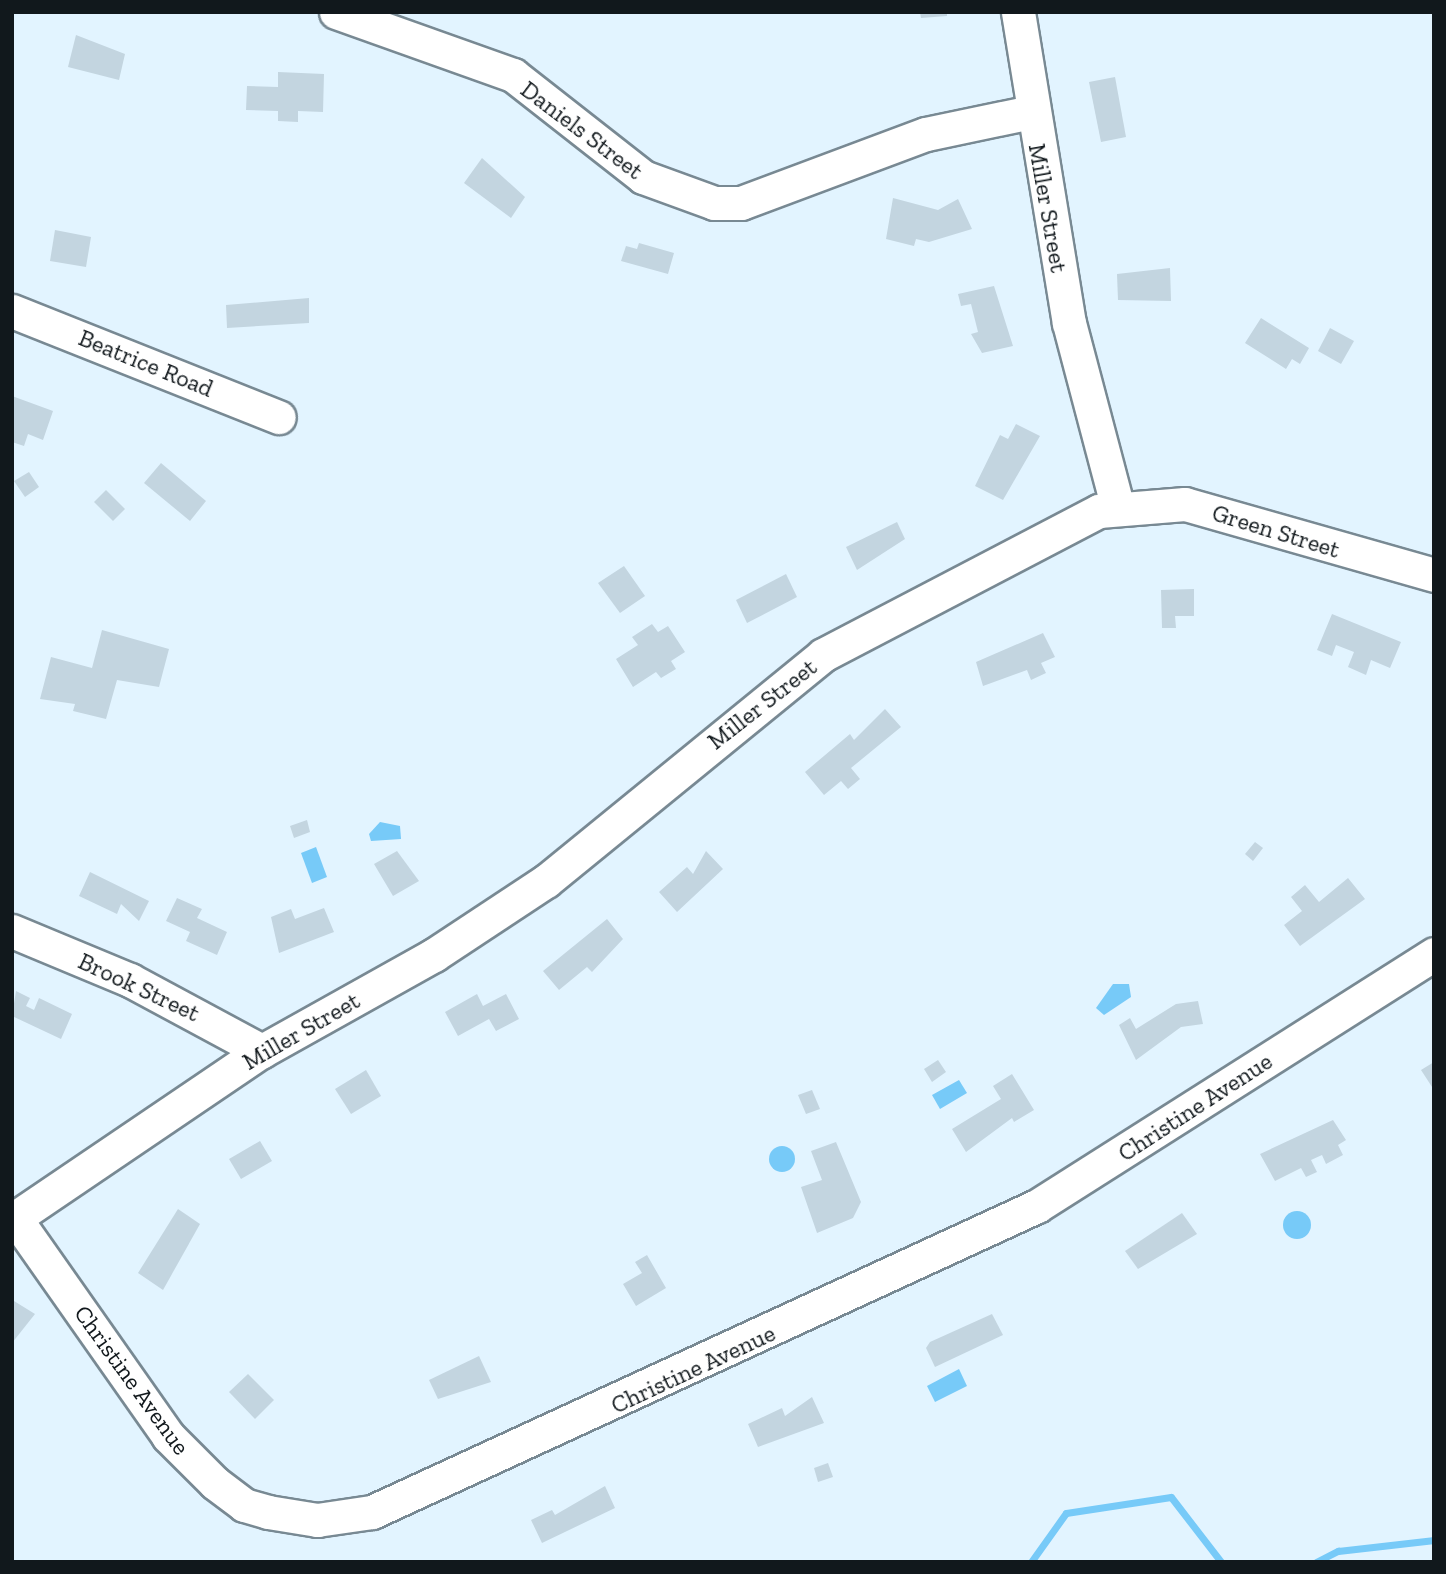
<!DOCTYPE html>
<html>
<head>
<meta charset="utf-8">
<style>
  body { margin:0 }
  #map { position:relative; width:1446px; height:1574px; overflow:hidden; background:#e2f4ff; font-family:"Zilla Slab",serif }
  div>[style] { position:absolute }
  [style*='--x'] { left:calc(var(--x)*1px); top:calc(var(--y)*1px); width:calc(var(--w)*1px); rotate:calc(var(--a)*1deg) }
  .water>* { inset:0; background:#77caf8 }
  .round { border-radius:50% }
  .stream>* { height:7px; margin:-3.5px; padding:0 3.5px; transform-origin:3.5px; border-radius:3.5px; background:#77caf8 }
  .building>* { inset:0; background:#c3d5e0 }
  .roads { filter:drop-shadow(2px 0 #788993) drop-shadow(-2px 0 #788993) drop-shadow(0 2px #788993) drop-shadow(0 -2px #788993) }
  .minor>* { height:33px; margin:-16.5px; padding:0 16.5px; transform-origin:16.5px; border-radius:16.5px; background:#fff }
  span { translate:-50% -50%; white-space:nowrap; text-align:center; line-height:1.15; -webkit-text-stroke:6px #fff; paint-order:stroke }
  .street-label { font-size:24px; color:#11181c }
  .frame { position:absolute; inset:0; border:14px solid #11181c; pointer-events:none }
</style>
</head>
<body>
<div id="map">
  <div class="water">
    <div style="clip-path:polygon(380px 822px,400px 826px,401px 839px,371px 841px,369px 834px)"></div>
    <div style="clip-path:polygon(316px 847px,327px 877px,312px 883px,301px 853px)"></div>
    <div style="clip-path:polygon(1113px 984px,1129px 984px,1131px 997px,1104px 1015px,1096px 1008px)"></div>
    <div style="clip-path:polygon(959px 1080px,967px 1093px,940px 1109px,932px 1095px)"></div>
    <div class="round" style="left:769px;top:1146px;width:26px;height:26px"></div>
    <div class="round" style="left:1283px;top:1211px;width:28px;height:28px"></div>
    <div style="clip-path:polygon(959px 1369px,967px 1386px,935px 1402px,927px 1386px)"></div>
  </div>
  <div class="stream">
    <div style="--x:1031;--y:1562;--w:60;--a:-54.5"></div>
    <div style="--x:1066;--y:1513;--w:106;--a:-8.7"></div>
    <div style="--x:1171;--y:1497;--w:82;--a:52.4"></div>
    <div style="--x:1316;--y:1562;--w:25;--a:-27"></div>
    <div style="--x:1338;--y:1551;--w:97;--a:-6.5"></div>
  </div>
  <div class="building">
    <div style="clip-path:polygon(920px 12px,947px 12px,947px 16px,921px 18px)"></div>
    <div style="clip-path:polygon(76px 35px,125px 54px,119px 80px,68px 67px)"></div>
    <div style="clip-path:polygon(278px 72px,324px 74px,323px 112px,298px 111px,298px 122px,278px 121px,278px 111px,246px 110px,247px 86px,278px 87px)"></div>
    <div style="clip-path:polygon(1115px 77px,1126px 137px,1101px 142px,1089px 82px)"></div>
    <div style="clip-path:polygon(482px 158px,525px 197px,511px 218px,464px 183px)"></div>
    <div style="clip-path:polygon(893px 198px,938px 210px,958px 199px,972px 229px,929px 242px,916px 239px,914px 246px,886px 239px)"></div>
    <div style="clip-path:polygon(55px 230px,91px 237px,86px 267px,50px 261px)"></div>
    <div style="clip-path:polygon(639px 243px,674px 253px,668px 274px,621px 261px,626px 246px,637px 249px)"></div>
    <div style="clip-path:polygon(1170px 268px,1171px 301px,1118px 300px,1117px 274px)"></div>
    <div style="clip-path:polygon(994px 286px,1013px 346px,982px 353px,971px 334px,978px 332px,971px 304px,961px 306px,958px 294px)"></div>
    <div style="clip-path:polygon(309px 298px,309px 323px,227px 328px,226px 305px)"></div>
    <div style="clip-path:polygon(1261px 318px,1309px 348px,1300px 364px,1292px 359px,1286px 369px,1245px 343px)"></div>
    <div style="clip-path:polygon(1330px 328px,1354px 341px,1341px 364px,1318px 351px)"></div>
    <div style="clip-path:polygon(12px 396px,53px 411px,43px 440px,28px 434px,24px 446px,12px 442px)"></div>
    <div style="clip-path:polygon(1016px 424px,1040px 436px,1003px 500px,975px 486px,1000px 435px,1008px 439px)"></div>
    <div style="clip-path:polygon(161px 463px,206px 501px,190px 521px,144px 483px)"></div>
    <div style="clip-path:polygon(29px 472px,39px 487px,25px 497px,14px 481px)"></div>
    <div style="clip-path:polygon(106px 490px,125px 509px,113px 521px,94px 502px)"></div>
    <div style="clip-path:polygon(897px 522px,905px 539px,857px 570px,846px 547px)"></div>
    <div style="clip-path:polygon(624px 566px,645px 596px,620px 613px,598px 583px)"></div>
    <div style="clip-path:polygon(786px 574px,797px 597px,747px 623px,736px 600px)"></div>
    <div style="clip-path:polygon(1194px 589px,1194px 616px,1175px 616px,1176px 628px,1162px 628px,1161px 590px)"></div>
    <div style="clip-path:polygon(1332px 614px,1401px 642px,1390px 668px,1371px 660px,1366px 675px,1348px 667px,1354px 652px,1336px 645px,1332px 656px,1317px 650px)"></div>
    <div style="clip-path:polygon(652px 624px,658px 632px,668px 626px,685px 652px,671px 661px,676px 669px,661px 678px,656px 672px,633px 687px,616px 659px,638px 645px,632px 637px)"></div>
    <div style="clip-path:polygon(102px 630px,169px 649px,159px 687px,117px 680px,106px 719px,73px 711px,75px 704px,40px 699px,51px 657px,92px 668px)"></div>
    <div style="clip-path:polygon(1043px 633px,1055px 657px,1041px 663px,1046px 673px,1031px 680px,1027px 670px,983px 686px,976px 662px)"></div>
    <div style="clip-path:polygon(885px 709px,901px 727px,851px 768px,860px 779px,848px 789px,841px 781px,824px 795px,805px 772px,850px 734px,854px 740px)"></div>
    <div style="clip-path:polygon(307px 820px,310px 832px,294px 838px,290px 826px)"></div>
    <div style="clip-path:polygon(1255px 842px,1263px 848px,1253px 861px,1245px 854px)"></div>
    <div style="clip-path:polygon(397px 851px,419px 881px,393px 896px,374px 864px)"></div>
    <div style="clip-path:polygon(706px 851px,723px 869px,677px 912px,659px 892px,687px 867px,693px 874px)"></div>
    <div style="clip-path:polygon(90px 872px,149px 901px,139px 921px,121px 904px,117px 914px,79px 896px)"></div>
    <div style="clip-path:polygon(1348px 878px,1365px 899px,1300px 946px,1284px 925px,1302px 911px,1291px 897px,1305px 885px,1319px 902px)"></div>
    <div style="clip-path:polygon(177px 898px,202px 909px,197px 918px,227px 932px,217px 955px,186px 941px,190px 932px,166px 921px)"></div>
    <div style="clip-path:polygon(324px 908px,334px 932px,279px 953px,271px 917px,291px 909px,295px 919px)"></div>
    <div style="clip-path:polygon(607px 919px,623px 939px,592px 972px,587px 967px,559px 990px,543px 971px)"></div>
    <div style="clip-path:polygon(16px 991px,30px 998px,26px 1006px,34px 1010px,39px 998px,72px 1014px,61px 1039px,12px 1016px)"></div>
    <div style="clip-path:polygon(477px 994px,483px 1006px,506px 994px,519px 1019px,496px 1031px,489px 1019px,458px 1036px,445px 1012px)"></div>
    <div style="clip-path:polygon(1198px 1001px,1203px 1024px,1181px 1027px,1136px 1060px,1119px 1025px,1130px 1018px,1136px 1029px,1176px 1004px)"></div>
    <div style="clip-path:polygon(938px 1060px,946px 1072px,932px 1082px,924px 1069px)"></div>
    <div style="clip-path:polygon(1434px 1062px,1434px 1090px,1421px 1070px)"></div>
    <div style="clip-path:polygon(366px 1070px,381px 1096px,351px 1114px,335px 1089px)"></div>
    <div style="clip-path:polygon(1012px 1074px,1034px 1110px,1014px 1122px,1012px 1118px,966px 1152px,952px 1129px,1001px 1099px,993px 1086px)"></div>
    <div style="clip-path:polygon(812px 1090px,820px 1109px,806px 1114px,798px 1095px)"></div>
    <div style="clip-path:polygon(1333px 1120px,1346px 1140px,1338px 1145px,1343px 1155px,1326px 1164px,1322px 1155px,1311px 1160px,1317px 1172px,1306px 1177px,1301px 1168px,1275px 1181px,1260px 1154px)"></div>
    <div style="clip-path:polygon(260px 1141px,272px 1161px,241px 1179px,229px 1159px)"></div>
    <div style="clip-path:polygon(836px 1142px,861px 1202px,853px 1218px,817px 1233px,801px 1187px,822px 1180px,811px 1151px)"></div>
    <div style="clip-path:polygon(178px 1209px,200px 1224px,163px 1290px,138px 1273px)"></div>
    <div style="clip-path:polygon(1182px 1213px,1197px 1234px,1138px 1269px,1125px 1251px)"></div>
    <div style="clip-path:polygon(647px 1255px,666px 1288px,636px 1306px,623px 1284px,642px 1273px,635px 1262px)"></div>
    <div style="clip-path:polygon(14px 1301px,35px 1314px,12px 1343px,12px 1305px)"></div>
    <div style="clip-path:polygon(992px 1314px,1003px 1335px,935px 1367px,926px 1348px,930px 1342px)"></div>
    <div style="clip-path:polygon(479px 1356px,491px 1382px,438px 1399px,429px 1380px)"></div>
    <div style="clip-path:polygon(248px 1374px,274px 1400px,255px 1419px,229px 1392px)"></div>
    <div style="clip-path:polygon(812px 1397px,824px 1423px,758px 1447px,748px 1424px,782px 1408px,785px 1416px)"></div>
    <div style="clip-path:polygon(828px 1463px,833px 1477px,818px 1482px,814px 1468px)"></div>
    <div style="clip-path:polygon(605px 1486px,615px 1508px,542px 1543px,531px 1520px,552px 1510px,555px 1515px)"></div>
  </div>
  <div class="roads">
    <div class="minor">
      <div style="--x:336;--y:12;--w:188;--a:19.6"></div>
      <div style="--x:513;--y:75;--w:165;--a:38.1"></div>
      <div style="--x:643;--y:177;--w:76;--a:20.1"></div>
      <div style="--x:714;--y:203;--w:27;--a:0"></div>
      <div style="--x:741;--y:203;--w:197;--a:-20.5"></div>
      <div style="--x:926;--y:134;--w:107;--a:-11.8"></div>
      <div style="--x:1018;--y:12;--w:315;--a:80.7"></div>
      <div style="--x:1069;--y:323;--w:188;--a:75.2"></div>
      <div style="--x:12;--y:311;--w:287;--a:21.7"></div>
      <div style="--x:12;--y:931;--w:128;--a:22.6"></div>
      <div style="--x:130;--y:980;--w:150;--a:28.3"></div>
      <div style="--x:15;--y:1218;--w:266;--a:54.9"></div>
      <div style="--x:168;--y:1436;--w:66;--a:45"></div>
      <div style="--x:215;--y:1483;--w:36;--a:37"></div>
      <div style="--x:244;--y:1505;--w:25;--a:16"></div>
      <div style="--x:268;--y:1512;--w:50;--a:9.3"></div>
      <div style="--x:317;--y:1520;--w:56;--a:-8.3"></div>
      <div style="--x:372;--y:1512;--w:732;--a:-24.71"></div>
      <div style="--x:1037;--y:1206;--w:470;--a:-32.4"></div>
      <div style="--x:12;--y:1220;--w:302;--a:-34.1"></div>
      <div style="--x:262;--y:1051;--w:197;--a:-29.2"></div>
      <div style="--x:434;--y:955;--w:134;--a:-33.5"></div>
      <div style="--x:546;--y:881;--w:357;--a:-39.2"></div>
      <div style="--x:823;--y:655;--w:311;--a:-27.6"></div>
      <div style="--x:1099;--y:511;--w:86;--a:-4.7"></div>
      <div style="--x:1185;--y:504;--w:259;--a:15.9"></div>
    </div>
  </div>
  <div class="street-label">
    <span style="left:582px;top:130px;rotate:37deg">Daniels Street</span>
    <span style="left:1048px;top:208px;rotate:80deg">Miller Street</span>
    <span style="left:146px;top:363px;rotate:22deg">Beatrice Road</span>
    <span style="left:1276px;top:531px;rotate:17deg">Green Street</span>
    <span style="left:762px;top:704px;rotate:-38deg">Miller Street</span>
    <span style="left:139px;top:987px;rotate:25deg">Brook Street</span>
    <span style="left:301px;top:1031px;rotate:-30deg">Miller Street</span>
    <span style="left:1195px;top:1107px;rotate:-33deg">Christine Avenue</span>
    <span style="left:693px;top:1369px;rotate:-25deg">Christine Avenue</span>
    <span style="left:132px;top:1380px;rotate:54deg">Christine Avenue</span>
  </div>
  <div class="frame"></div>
</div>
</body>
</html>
